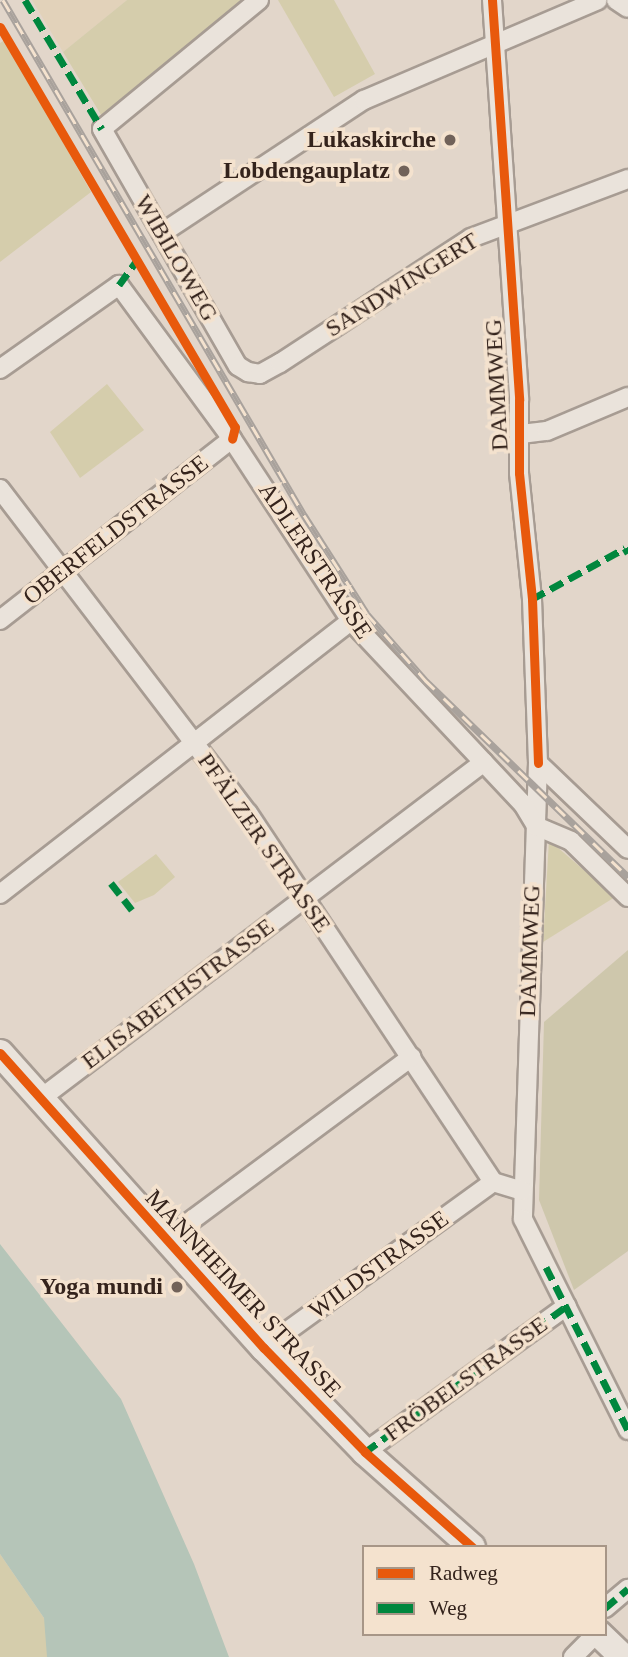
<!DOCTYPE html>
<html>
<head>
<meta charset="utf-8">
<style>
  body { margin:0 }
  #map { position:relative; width:628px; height:1657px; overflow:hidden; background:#e2d6ca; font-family:Georgia,serif }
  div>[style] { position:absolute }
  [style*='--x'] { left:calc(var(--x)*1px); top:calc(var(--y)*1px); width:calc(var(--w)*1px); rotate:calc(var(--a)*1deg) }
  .farmland>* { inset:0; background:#e2d2ba }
  .green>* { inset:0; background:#d5cdac }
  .cemetery>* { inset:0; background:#cec7ac }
  .water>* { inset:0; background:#b5c5b8 }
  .roads { filter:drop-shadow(2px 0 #a79c93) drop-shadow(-2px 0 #a79c93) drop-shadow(0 2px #a79c93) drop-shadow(0 -2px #a79c93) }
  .street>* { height:18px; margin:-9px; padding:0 9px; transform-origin:9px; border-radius:9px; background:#eae3db }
  .secondary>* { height:26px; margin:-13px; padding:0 13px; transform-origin:13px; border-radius:13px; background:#eae3db }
  .rail>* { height:7px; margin-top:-3.5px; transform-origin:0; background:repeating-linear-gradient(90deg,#f4e2ce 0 13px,#a9a29c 0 26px); box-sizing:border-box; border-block:2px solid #a9a29c }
  .quiet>* { height:7px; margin-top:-3.5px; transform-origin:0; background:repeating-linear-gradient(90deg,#00873e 0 14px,transparent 0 21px) }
  .cycleway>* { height:9px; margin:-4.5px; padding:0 4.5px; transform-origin:4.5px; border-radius:4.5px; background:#e8590c }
  .dots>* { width:19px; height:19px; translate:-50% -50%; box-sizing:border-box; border:4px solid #f4e2ce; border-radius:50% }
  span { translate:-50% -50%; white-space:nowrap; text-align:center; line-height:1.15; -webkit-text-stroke:7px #f4e2ce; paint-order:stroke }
  .poi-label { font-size:24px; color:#34231c; font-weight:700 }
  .right { translate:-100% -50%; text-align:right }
  .street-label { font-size:24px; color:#34231c }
  .legend { position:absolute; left:362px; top:1545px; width:245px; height:91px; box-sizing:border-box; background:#f4e2ce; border:2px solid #a79687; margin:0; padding:9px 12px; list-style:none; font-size:21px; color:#34231c }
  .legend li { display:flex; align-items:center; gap:14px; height:35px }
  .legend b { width:35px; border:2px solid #a79687 }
</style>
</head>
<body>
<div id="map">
  <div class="farmland">
    <div style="clip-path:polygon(32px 0,127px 0,63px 52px)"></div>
  </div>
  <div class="green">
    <div style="clip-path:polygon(127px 0,246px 0,103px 118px,63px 52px)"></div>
    <div style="clip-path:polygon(278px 0,334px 0,375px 74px,334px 97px)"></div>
    <div style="clip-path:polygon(5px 40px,91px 192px,0 262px,0 43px)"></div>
    <div style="clip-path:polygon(107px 384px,144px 430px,80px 478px,50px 432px)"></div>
    <div style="clip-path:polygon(549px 840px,615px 897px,543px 942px)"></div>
    <div style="clip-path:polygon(156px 854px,175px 877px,154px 895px,135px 903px,118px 882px)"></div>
    <div style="clip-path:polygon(0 1554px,44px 1618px,57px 1657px,0 1657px)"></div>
  </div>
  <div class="cemetery">
    <div style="clip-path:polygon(628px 950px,628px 1251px,574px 1290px,539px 1200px,544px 1022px)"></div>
  </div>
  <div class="water">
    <div style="clip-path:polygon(0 1244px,121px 1399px,194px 1564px,229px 1657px,47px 1657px,44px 1618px,0 1554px)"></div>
  </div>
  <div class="roads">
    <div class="street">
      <div style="--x:259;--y:0;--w:203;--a:140.6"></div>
      <div style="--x:102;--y:129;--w:273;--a:60.2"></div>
      <div style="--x:238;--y:366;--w:12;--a:31"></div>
      <div style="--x:248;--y:372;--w:12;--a:9"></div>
      <div style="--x:260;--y:374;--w:23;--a:-29"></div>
      <div style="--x:280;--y:363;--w:228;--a:-33.2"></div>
      <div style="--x:471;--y:238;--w:168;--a:-20.6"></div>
      <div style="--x:492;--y:0;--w:401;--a:86.1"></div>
      <div style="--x:519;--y:400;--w:73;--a:90"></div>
      <div style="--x:519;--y:473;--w:127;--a:84.1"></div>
      <div style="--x:532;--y:599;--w:164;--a:87.9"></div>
      <div style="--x:538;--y:763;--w:456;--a:91.9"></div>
      <div style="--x:523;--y:1219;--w:236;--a:63.5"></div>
      <div style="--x:616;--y:0;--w:14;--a:34"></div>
      <div style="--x:162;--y:233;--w:242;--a:-33.4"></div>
      <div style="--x:364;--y:100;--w:254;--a:-23.1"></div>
      <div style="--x:0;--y:369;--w:146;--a:-35.2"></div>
      <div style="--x:119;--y:285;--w:191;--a:53.7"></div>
      <div style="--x:232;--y:439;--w:217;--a:56.8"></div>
      <div style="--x:351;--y:621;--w:251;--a:46.8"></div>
      <div style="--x:523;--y:804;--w:26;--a:59"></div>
      <div style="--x:536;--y:826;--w:38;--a:23"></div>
      <div style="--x:571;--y:841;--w:80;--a:44.5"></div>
      <div style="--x:521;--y:434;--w:26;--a:-7"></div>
      <div style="--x:547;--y:431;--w:88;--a:-22.8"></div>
      <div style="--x:0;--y:489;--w:408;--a:52.6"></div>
      <div style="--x:248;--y:813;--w:443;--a:56.4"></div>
      <div style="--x:493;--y:1182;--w:31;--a:17"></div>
      <div style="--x:0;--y:620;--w:294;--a:-38"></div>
      <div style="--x:538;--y:763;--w:124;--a:43.7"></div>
      <div style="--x:0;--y:894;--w:445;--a:-37.9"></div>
      <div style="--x:40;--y:1099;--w:557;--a:-37.2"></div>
      <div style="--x:165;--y:1240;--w:307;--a:-36.6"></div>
      <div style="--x:264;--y:1348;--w:283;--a:-35.9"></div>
      <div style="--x:365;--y:1452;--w:249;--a:-35.9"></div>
      <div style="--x:605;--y:1608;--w:30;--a:-40"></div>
      <div style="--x:573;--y:1657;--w:33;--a:-45"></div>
    </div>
    <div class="secondary">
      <div style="--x:0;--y:1053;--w:396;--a:48.2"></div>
      <div style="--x:264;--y:1348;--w:145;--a:45.8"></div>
      <div style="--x:365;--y:1452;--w:143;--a:41.6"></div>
      <div style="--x:599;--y:1634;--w:33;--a:44"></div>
    </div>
  </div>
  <div class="rail">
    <div style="--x:3;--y:0;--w:597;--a:59.7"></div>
    <div style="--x:304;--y:515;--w:117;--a:57.5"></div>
    <div style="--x:367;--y:614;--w:88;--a:48.7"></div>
    <div style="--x:425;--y:680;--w:283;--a:44.1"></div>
  </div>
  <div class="quiet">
    <div style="--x:25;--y:0;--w:150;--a:59.2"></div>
    <div style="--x:119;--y:285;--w:31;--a:-54"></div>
    <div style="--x:532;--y:599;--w:106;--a:-28.7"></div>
    <div style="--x:625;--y:548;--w:6;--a:59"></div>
    <div style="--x:111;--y:883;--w:34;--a:52"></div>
    <div style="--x:546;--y:1267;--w:182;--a:63.3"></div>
    <div style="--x:365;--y:1452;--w:249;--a:-35.9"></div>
    <div style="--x:605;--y:1608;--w:30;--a:-40"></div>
  </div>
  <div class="cycleway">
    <div style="--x:492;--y:0;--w:401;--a:86.1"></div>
    <div style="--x:519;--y:400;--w:73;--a:90"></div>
    <div style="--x:519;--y:473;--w:127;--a:84.1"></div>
    <div style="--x:532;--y:599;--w:164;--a:87.9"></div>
    <div style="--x:0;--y:27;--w:464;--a:59.6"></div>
    <div style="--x:235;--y:427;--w:12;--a:104"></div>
    <div style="--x:0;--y:1053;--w:396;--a:48.2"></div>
    <div style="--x:264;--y:1348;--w:145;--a:45.8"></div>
    <div style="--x:365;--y:1452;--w:143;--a:41.6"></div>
  </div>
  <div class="dots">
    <div style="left:450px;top:140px;background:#716259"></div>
    <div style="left:404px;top:171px;background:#716259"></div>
    <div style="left:177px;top:1287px;background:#716259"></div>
  </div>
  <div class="poi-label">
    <span class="right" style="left:436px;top:140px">Lukaskirche</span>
    <span class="right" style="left:390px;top:171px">Lobdengauplatz</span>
    <span class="right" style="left:163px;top:1287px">Yoga mundi</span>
  </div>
  <div class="street-label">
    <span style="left:176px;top:258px;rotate:60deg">WIBILOWEG</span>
    <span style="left:402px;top:285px;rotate:-32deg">SANDWINGERT</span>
    <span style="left:497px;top:385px;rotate:-93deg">DAMMWEG</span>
    <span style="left:116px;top:530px;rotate:-38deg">OBERFELDSTRASSE</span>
    <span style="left:315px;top:561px;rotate:56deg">ADLERSTRASSE</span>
    <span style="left:264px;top:843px;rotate:55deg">PFÄLZER STRASSE</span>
    <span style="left:530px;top:951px;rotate:-88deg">DAMMWEG</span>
    <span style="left:178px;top:994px;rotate:-37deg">ELISABETHSTRASSE</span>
    <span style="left:379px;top:1265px;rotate:-36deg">WILDSTRASSE</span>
    <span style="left:243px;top:1294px;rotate:47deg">MANNHEIMER STRASSE</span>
    <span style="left:466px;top:1379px;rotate:-36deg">FRÖBELSTRASSE</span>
  </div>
  <ul class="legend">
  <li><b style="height:9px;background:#e8590c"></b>Radweg</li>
  <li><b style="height:9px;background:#00873e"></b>Weg</li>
  </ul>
</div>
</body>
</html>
